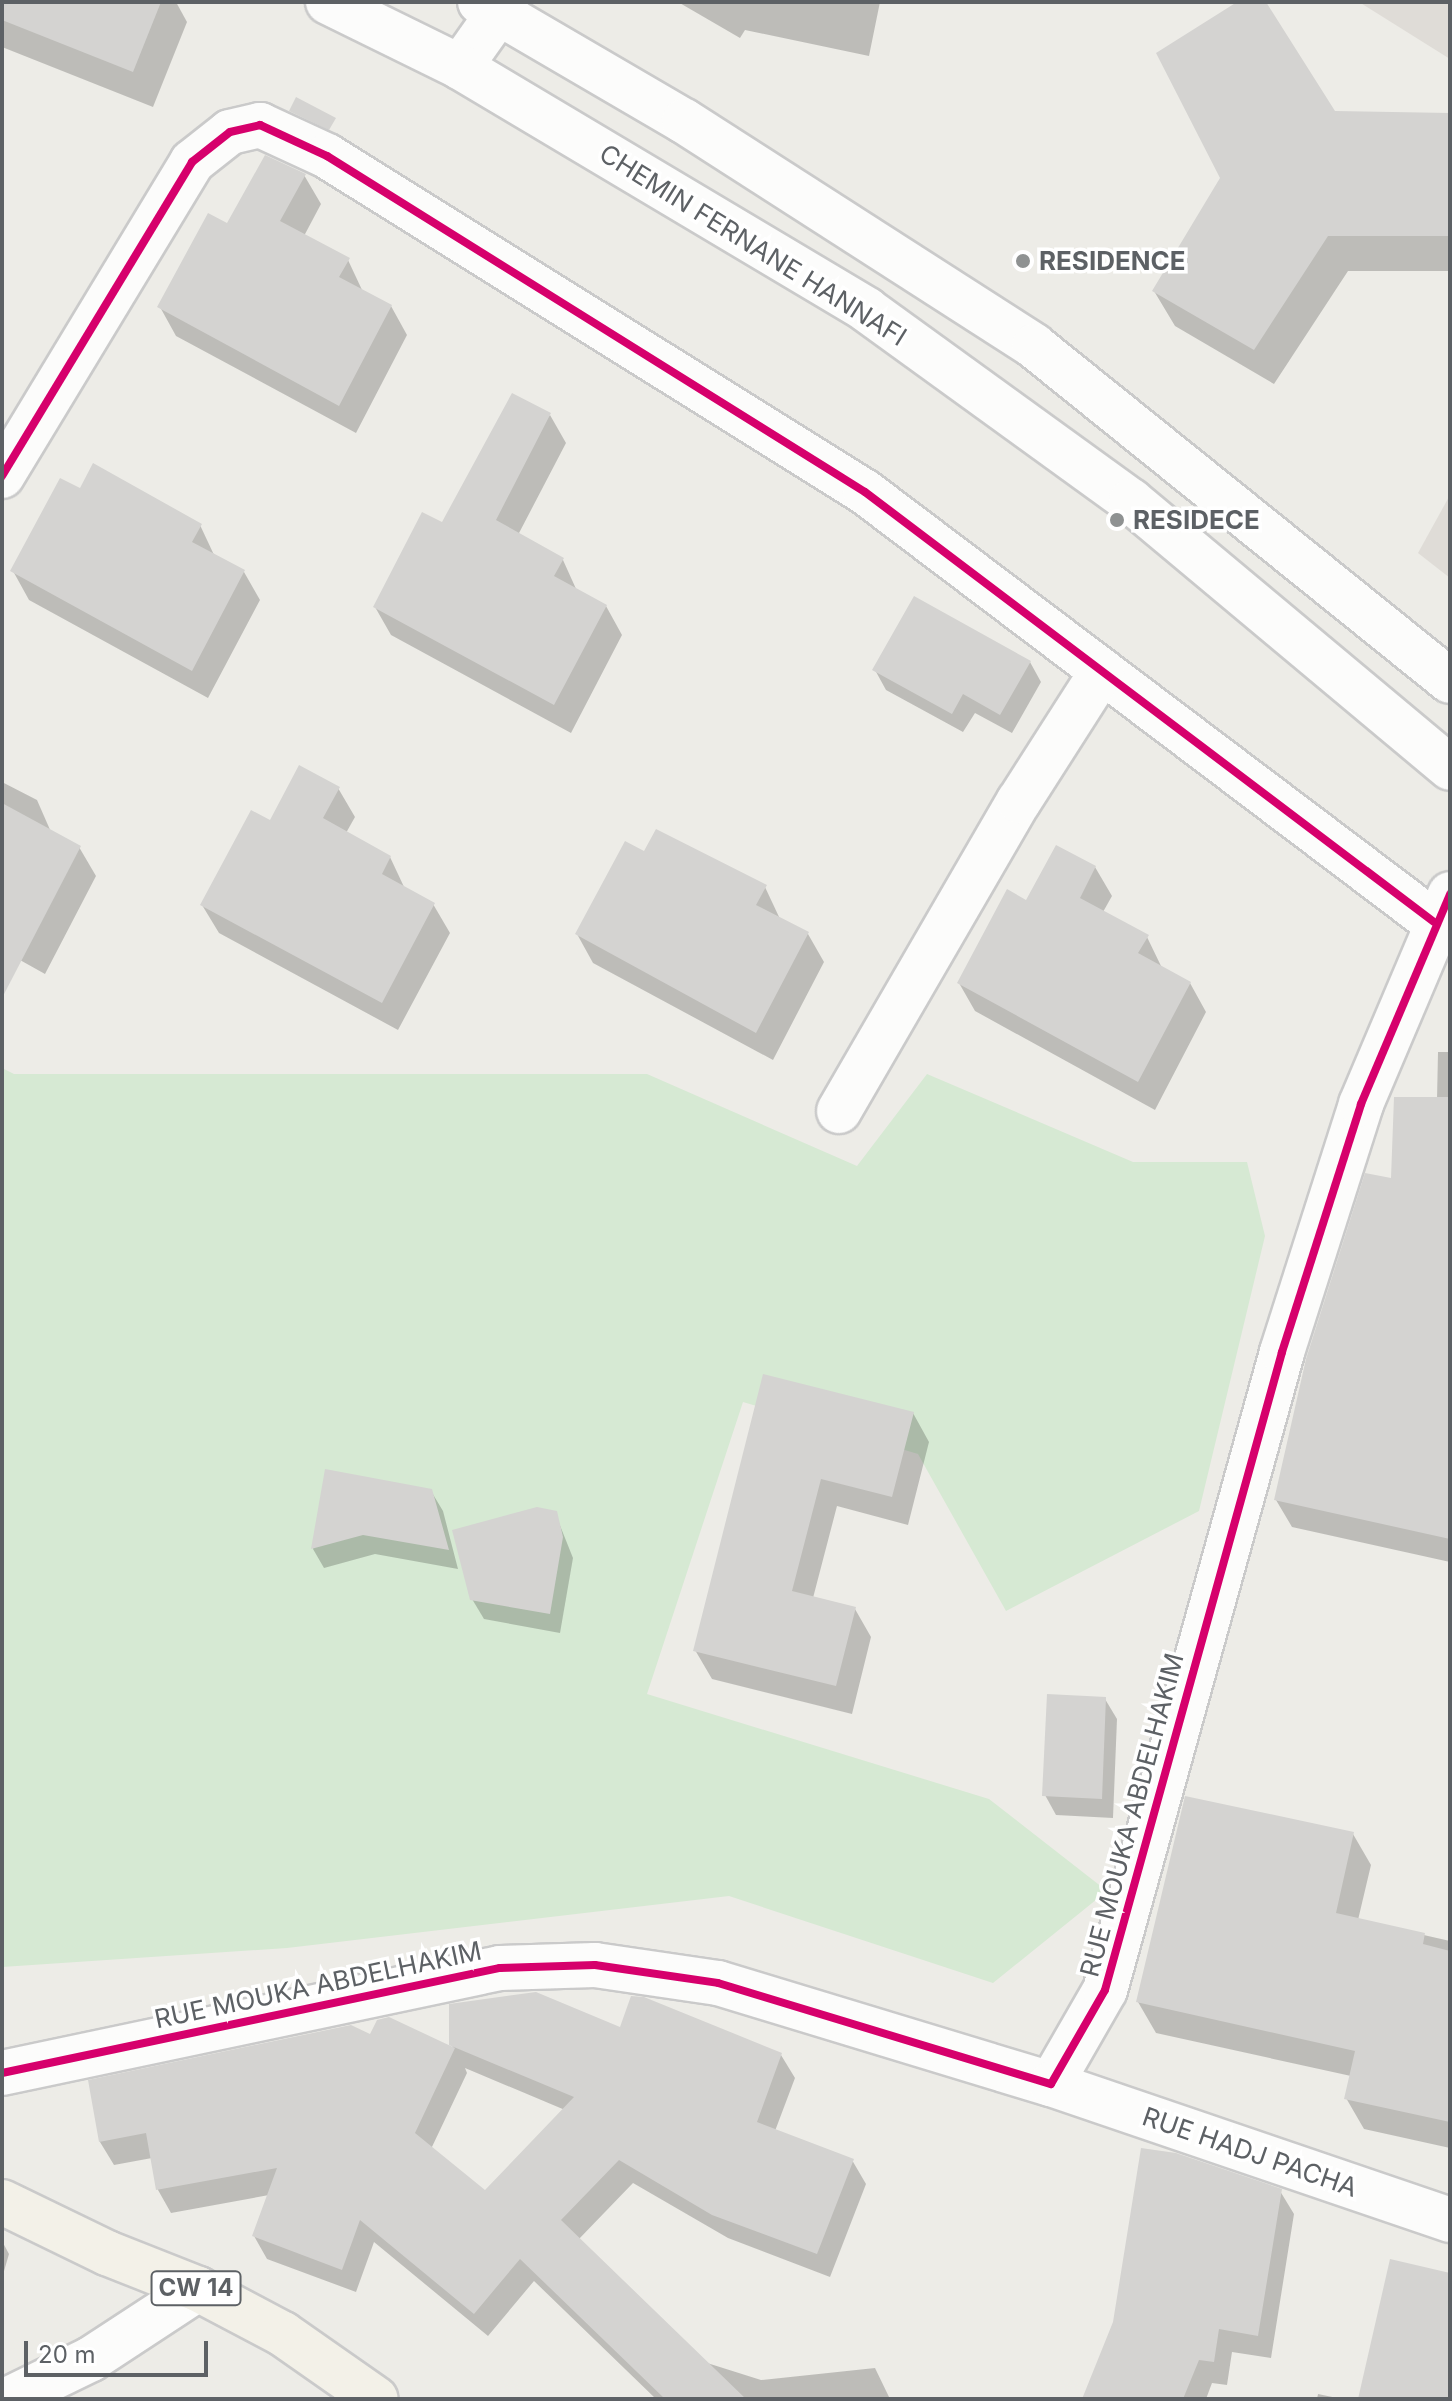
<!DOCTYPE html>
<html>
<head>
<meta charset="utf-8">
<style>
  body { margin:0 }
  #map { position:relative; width:1452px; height:2401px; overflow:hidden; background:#edece7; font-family:Inter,sans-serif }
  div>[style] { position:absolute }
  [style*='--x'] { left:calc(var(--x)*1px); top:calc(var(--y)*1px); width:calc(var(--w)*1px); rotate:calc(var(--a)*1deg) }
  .education>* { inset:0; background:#dfdcd7 }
  .green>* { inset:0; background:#d6e9d3 }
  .shadow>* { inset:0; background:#0003 }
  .building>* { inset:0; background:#d4d3d1 }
  .roads { filter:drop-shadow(2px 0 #cacaca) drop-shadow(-2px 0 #cacaca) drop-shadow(0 2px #cacaca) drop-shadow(0 -2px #cacaca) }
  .street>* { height:44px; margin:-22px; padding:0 22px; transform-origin:22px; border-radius:22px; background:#fcfcfb }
  .secondary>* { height:44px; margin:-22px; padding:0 22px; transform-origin:22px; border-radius:22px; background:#fcfcfb }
  .primary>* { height:44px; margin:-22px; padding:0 22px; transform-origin:22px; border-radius:22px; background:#f3f1e8 }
  .cycleway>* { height:8px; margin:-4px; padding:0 4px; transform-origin:4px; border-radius:4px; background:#d6006c }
  .dots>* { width:22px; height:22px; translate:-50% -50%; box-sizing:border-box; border:4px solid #fff; border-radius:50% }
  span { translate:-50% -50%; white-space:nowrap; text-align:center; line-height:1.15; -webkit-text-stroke:7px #fff; paint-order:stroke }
  .shield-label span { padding:2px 6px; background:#fff; border:2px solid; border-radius:6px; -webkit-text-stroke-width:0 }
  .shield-label { font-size:24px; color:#5d6165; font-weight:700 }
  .street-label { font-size:26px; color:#5d6165 }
  .poi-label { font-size:26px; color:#5d6165; font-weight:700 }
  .left { translate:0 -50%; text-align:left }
  .frame { position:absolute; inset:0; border:4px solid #5d6165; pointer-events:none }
  .scale { position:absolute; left:24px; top:2341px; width:184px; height:36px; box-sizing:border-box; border:4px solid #5d6165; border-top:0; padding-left:10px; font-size:24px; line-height:28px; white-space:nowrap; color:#5d6165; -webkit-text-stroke:6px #fff; paint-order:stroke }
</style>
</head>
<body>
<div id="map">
  <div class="education">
    <div style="clip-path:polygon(1359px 2px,1450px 2px,1450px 59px)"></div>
    <div style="clip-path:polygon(1450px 495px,1450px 578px,1418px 553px)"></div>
  </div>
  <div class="green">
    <div style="clip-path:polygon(2px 1068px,14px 1074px,647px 1074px,857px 1166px,927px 1074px,1133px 1162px,1247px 1162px,1265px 1236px,1199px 1511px,1006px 1611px,918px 1454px,743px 1402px,647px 1694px,989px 1799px,1107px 1891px,993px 1983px,729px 1896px,287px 1948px,2px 1967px)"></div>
  </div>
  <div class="shadow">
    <div style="clip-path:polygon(2px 2px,176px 2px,187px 22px,153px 107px,2px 47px)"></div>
    <div style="clip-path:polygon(678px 2px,880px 2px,869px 56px,745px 30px,740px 38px)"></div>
    <div style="clip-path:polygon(1241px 2px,1264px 2px,1334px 113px,1450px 115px,1450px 271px,1348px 271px,1274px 384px,1175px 326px,1154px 291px,1222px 178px)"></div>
    <div style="clip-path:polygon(304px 175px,321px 204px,304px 236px,348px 260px,363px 292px,391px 306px,407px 335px,356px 433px,176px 336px,160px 307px,228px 225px)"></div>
    <div style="clip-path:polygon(550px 415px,566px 443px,518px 535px,563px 560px,577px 591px,606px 606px,622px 635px,571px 733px,391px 635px,375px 607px,443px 525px)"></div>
    <div style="clip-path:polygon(81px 491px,200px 525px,215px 557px,244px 572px,260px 600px,208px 698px,29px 600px,13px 571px)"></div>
    <div style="clip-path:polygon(1030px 662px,1041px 682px,1012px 733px,975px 713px,963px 732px,886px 690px,875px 670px)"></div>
    <div style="clip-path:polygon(2px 782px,37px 800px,51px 832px,79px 847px,96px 876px,45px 974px,2px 950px)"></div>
    <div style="clip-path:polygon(338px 788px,355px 817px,346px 833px,390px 857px,405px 889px,433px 904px,450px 933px,398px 1030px,219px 933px,202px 905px,270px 823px)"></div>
    <div style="clip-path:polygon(645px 853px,765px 887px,780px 919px,808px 934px,824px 962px,773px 1060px,593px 963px,577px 934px)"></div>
    <div style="clip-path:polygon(1095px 867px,1112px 896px,1103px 912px,1147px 937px,1162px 968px,1190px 983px,1206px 1012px,1155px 1110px,975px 1011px,959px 983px,1027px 902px)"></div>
    <div style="clip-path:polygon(1438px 1052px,1450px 1052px,1450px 1562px,1292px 1527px,1276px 1500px,1393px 1181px,1437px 1099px)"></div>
    <div style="clip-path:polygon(764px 1377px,913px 1413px,929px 1442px,908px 1525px,837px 1506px,813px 1598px,855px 1609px,871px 1637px,852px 1714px,712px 1679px,695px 1650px)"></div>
    <div style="clip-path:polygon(327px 1471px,431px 1491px,443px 1511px,458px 1569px,375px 1554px,324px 1568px,313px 1549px)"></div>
    <div style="clip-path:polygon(555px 1513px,573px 1558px,560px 1633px,484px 1619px,472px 1599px)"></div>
    <div style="clip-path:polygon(1105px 1699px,1117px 1719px,1113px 1818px,1056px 1815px,1045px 1795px)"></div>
    <div style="clip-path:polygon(1353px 1834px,1371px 1865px,1358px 1920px,1450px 1941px,1450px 2148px,1364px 2129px,1346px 2098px,1351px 2076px,1156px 2033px,1138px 2002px)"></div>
    <div style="clip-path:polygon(evenodd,621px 2030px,781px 2055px,795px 2078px,775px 2131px,852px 2160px,866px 2184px,830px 2277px,728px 2238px,633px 2183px,578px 2240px,704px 2362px,761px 2380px,875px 2368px,890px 2399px,656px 2399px,534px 2281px,488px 2336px,374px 2242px,356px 2292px,267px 2259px,254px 2236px,269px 2195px,171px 2213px,158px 2190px,152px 2158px,114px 2165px,100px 2142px,90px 2082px,371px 2036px,454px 2049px,451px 2044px,621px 2030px,465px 2068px,565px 2110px,485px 2193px,431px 2149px,467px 2073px,465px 2068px)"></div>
    <div style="clip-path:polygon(1280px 2191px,1294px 2214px,1271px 2358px,1232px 2352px,1227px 2385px,1212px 2383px,1206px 2399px,1084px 2399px)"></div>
    <div style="clip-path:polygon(2px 2241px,9px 2254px,2px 2278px)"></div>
    <div style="clip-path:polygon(1318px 2394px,1342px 2399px,1317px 2399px)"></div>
  </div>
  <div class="building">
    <div style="clip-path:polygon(2px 2px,161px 2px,133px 72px,2px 20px)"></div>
    <div style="clip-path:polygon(1237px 2px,1266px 2px,1335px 111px,1450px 113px,1450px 236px,1328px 236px,1254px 350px,1152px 291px,1220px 178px,1156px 53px)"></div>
    <div style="clip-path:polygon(296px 97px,336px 118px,329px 130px,289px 111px)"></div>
    <div style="clip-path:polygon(265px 155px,306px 174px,280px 221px,350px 258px,339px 277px,392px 305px,339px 406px,157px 307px,208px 213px,227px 223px)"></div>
    <div style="clip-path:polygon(512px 393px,551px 413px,496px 520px,564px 558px,554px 576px,607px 605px,554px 705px,373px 607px,422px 512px,442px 522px)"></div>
    <div style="clip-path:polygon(93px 463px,202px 524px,192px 542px,245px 570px,192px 671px,10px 571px,60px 478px,80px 488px)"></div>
    <div style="clip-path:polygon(914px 596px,1031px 661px,1000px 715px,963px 694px,952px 714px,872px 670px)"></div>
    <div style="clip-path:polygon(299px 765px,340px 787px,323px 818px,391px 856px,382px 874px,435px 903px,382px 1003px,200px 905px,251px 810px,270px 820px)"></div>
    <div style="clip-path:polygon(2px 803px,81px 846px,2px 998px)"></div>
    <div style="clip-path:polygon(656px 829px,767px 885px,756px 905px,809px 932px,756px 1033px,575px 934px,625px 841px,644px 851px)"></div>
    <div style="clip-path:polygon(1056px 845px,1096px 866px,1080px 898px,1149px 935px,1138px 953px,1191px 982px,1138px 1082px,957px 983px,1007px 889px,1026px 900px)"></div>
    <div style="clip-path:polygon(1394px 1097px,1450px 1097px,1450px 1539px,1274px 1500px,1306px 1359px,1365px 1173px,1391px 1178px)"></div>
    <div style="clip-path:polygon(763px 1374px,914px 1412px,892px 1497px,821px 1479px,792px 1591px,856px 1607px,836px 1686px,693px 1651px)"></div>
    <div style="clip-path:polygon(325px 1469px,432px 1489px,449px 1550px,363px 1535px,311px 1549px)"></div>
    <div style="clip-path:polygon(537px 1507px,557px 1511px,563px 1537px,550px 1614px,470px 1600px,452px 1530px)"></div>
    <div style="clip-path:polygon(1047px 1694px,1106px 1697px,1102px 1799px,1042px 1796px)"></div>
    <div style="clip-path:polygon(1185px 1796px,1354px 1832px,1336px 1913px,1425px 1933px,1423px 1944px,1450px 1951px,1450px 2122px,1344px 2099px,1355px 2051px,1136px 2002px)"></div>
    <div style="clip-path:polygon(536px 1992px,620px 2027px,631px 1996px,644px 1997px,782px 2053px,757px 2122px,854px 2159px,817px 2254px,712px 2215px,619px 2160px,561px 2220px,746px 2399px,665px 2399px,520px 2259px,474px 2314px,360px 2220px,342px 2270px,252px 2236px,277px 2168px,156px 2190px,146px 2133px,99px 2142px,88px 2080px,351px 2025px,370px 2034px,377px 2020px,389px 2017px,455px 2048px,415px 2133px,485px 2190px,574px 2097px,449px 2045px,449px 2004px)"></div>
    <div style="clip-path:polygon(1141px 2148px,1176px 2153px,1282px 2189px,1258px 2336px,1219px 2329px,1214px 2362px,1199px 2360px,1183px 2399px,1082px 2399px,1113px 2322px)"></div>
    <div style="clip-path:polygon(1390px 2259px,1450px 2273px,1450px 2399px,1358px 2399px)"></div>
  </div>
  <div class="roads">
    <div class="street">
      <div style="--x:460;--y:67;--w:80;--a:-54.7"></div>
      <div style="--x:2;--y:476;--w:367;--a:-58.8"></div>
      <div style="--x:192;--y:162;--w:48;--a:-38.3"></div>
      <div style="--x:230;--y:132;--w:31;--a:-13"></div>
      <div style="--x:260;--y:125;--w:74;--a:24.8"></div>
      <div style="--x:327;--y:156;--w:634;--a:31.99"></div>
      <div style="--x:865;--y:492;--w:713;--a:37.08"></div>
      <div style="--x:839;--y:1111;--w:358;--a:-59.9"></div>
      <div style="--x:1019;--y:801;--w:154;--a:-57.4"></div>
      <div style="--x:2;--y:2073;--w:509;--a:-11.91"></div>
      <div style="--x:500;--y:1968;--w:95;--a:-1.8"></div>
      <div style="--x:595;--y:1965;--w:124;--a:8.3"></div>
      <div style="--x:718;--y:1983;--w:348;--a:16.9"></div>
      <div style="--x:1051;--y:2084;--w:108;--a:-60.1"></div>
      <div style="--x:1105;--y:1990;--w:662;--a:-74.49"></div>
      <div style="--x:1282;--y:1352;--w:260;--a:-72.3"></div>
      <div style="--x:1361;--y:1104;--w:228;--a:-67"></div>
      <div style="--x:1051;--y:2084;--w:422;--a:18.8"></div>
      <div style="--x:9;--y:2399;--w:91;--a:-26"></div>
      <div style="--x:91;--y:2359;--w:128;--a:-33.2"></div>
    </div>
    <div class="secondary">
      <div style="--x:328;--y:2;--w:147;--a:26.2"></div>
      <div style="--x:460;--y:67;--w:474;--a:30.8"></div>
      <div style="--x:867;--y:310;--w:326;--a:35.9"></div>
      <div style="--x:1131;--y:501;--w:416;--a:39.9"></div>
      <div style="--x:480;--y:2;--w:236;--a:30.3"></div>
      <div style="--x:684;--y:121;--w:416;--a:32.7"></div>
      <div style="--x:1034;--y:346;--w:534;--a:38.84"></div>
    </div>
    <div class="primary">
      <div style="--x:2;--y:2202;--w:117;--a:25.9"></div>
      <div style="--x:107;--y:2253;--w:98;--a:21.6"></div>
      <div style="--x:198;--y:2289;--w:96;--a:27.9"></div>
      <div style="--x:283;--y:2334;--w:113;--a:35"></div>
    </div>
  </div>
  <div class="cycleway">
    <div style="--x:2;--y:476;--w:367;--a:-58.8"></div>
    <div style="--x:192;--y:162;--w:48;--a:-38.3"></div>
    <div style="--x:230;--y:132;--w:31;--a:-13"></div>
    <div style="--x:260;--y:125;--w:74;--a:24.8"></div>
    <div style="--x:327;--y:156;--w:634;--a:31.99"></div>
    <div style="--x:865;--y:492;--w:713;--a:37.08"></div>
    <div style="--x:2;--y:2073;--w:509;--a:-11.91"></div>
    <div style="--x:500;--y:1968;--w:95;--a:-1.8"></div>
    <div style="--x:595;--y:1965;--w:124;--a:8.3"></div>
    <div style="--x:718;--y:1983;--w:348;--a:16.9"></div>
    <div style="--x:1051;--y:2084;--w:108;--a:-60.1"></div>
    <div style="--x:1105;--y:1990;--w:662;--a:-74.49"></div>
    <div style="--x:1282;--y:1352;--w:260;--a:-72.3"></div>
    <div style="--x:1361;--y:1104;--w:228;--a:-67"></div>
  </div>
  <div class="dots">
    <div style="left:1023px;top:261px;background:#8f9292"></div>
    <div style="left:1117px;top:520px;background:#8f9292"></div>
  </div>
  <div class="shield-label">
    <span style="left:196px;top:2288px">CW 14</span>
  </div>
  <div class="street-label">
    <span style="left:753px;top:245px;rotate:32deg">CHEMIN FERNANE HANNAFI</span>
    <span style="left:1132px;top:1815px;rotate:-75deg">RUE MOUKA ABDELHAKIM</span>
    <span style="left:318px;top:1985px;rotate:-12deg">RUE MOUKA ABDELHAKIM</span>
    <span style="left:1250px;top:2152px;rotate:19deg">RUE HADJ PACHA</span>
  </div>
  <div class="poi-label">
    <span class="left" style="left:1039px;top:261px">RESIDENCE</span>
    <span class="left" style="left:1133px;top:520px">RESIDECE</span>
  </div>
  <div class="frame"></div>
  <div class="scale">20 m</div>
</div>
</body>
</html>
